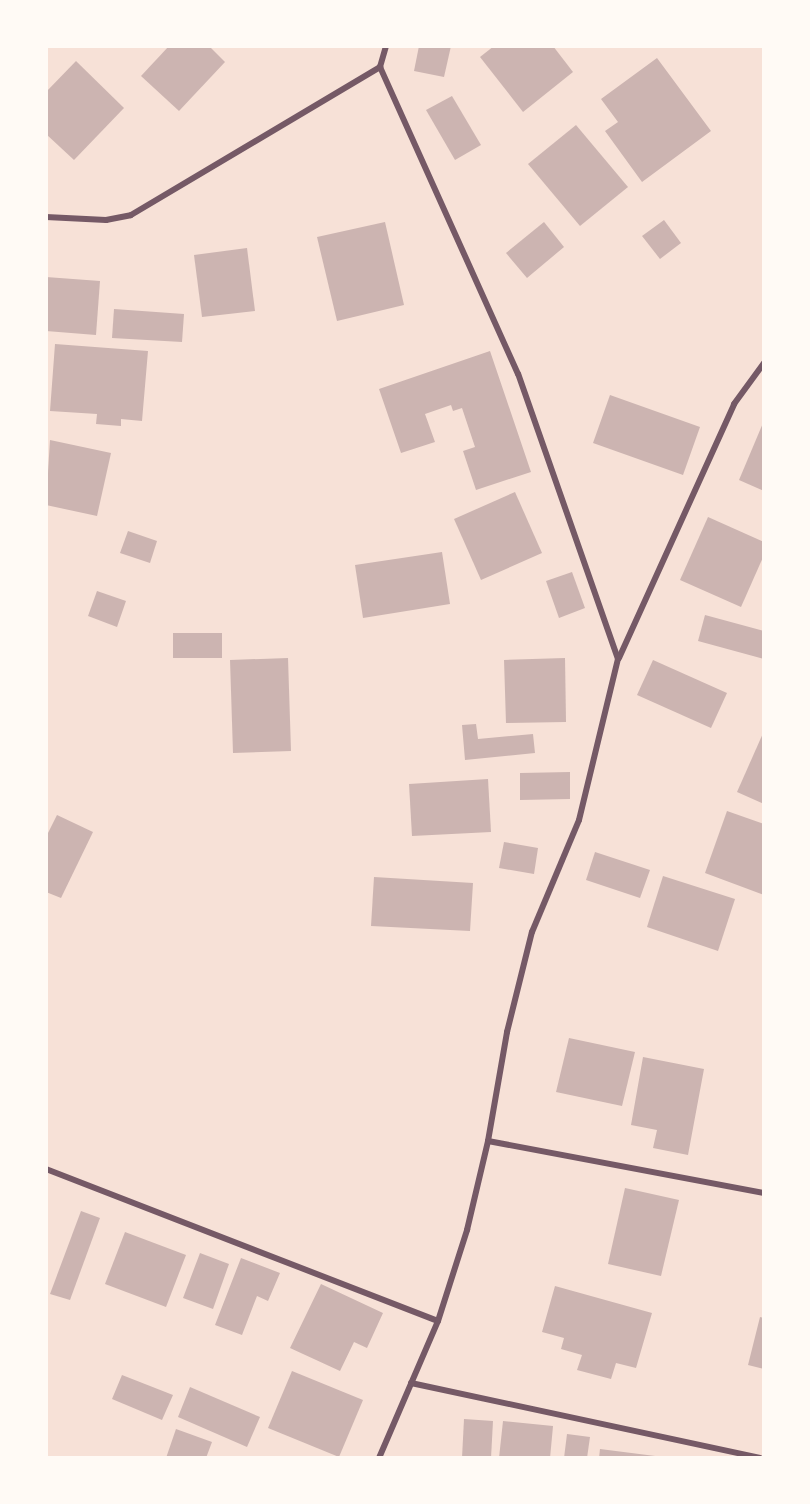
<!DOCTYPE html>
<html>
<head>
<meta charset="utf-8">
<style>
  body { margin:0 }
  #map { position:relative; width:810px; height:1504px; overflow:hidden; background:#f7e1d7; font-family:Ubuntu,sans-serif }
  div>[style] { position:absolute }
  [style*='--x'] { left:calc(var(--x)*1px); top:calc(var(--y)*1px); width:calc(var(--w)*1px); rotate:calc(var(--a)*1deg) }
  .building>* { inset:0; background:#ccb4b1 }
  .minor>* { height:6px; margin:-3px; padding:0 3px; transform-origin:3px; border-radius:3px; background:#755966 }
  span { translate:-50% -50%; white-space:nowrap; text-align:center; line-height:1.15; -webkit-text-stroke:5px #fffaf5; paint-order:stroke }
  .frame { position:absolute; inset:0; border:48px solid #fffaf5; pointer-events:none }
</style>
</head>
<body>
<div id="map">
  <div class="building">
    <div style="clip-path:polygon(169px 46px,209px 46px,225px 62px,179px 111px,141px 76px)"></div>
    <div style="clip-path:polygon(419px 46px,451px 46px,444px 77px,414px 71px)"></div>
    <div style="clip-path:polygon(494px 46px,553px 46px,573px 72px,523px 112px,480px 57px)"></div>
    <div style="clip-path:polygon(657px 58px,711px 131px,642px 182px,605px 131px,618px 122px,601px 99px)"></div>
    <div style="clip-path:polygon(76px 61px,124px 108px,74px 160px,46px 134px,46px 92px)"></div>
    <div style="clip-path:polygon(452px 96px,481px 145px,455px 160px,426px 110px)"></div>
    <div style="clip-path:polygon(576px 125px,628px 187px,580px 226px,528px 164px)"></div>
    <div style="clip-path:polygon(664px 220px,681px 243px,660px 259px,642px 236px)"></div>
    <div style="clip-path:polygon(385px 222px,404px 305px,337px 321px,317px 237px)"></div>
    <div style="clip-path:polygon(544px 222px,564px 247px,527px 278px,506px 253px)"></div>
    <div style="clip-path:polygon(247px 248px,255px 311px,202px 317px,194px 255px)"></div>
    <div style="clip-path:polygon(46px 277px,100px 281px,96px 335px,46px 331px)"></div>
    <div style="clip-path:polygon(114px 309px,184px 314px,182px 342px,112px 338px)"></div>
    <div style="clip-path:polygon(55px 344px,148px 351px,142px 421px,121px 419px,121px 426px,96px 424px,97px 414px,50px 411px)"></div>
    <div style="clip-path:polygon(490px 351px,531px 472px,476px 490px,463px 451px,475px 447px,462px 408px,453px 411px,451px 405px,425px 414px,435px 442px,401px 453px,379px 389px)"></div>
    <div style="clip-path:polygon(610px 395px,700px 427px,683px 475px,593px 443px)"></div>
    <div style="clip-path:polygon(763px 423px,764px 423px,764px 491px,739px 480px)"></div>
    <div style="clip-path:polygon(50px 440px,111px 453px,97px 516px,46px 505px)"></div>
    <div style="clip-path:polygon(515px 492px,542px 553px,481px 580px,454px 519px)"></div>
    <div style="clip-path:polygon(708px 517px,764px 542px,764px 555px,741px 607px,680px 580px)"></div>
    <div style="clip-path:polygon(128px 531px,157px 541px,150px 563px,120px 553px)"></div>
    <div style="clip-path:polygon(442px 552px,450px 604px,363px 618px,355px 565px)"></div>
    <div style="clip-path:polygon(572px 572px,585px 608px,559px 618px,546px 581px)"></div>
    <div style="clip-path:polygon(97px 591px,126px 601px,117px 627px,88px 616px)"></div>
    <div style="clip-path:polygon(705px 615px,764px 631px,764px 659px,698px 641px)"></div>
    <div style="clip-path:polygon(173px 633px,222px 633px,222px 658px,173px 658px)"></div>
    <div style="clip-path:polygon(288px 658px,291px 751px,233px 753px,230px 660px)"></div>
    <div style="clip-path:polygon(565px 658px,566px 722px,506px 723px,504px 660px)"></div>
    <div style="clip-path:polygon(653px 660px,727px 693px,711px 728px,637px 695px)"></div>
    <div style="clip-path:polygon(476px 724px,478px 739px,533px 734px,535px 753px,465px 760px,462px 725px)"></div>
    <div style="clip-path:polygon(764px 731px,764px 804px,737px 792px)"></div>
    <div style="clip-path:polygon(570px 772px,570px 799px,520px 800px,520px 773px)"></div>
    <div style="clip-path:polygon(488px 779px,491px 832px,412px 836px,409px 784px)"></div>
    <div style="clip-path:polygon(727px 811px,764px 824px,764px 895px,705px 873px)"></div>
    <div style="clip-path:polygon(57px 815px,93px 832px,61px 898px,46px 892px,46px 837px)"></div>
    <div style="clip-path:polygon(504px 842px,538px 848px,534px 874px,499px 868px)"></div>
    <div style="clip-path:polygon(595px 852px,650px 870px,640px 898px,586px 880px)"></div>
    <div style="clip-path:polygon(663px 876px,735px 899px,718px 951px,647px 927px)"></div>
    <div style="clip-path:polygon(374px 877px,473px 883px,470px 931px,371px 926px)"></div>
    <div style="clip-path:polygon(569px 1038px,635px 1052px,622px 1106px,556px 1092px)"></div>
    <div style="clip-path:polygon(643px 1057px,704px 1069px,688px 1155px,653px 1148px,657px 1130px,631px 1125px)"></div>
    <div style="clip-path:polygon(625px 1188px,679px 1200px,661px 1276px,608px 1264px)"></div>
    <div style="clip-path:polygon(81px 1211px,100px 1218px,70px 1300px,50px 1294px)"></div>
    <div style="clip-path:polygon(125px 1232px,186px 1255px,166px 1307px,105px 1284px)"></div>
    <div style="clip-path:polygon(200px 1253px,229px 1264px,213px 1309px,183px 1298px)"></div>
    <div style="clip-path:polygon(241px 1258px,280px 1273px,268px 1301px,257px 1296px,242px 1335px,215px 1325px)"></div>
    <div style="clip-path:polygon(321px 1284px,383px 1313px,367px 1348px,354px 1342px,340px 1371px,290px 1348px)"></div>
    <div style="clip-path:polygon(555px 1286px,652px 1313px,636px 1368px,616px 1363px,611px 1379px,577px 1370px,582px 1355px,561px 1349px,564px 1338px,542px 1332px)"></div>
    <div style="clip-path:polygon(760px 1317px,764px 1318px,764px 1369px,748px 1365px)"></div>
    <div style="clip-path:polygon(292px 1371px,363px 1400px,339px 1457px,268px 1428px)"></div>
    <div style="clip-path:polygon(122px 1375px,173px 1395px,162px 1420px,112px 1399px)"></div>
    <div style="clip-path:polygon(190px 1387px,260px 1417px,247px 1447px,178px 1417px)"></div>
    <div style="clip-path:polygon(464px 1419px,493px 1421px,491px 1458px,462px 1458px)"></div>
    <div style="clip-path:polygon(503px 1421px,553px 1426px,550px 1458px,499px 1458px)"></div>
    <div style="clip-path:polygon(176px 1429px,212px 1442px,206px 1458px,166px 1458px)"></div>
    <div style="clip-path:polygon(567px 1434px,590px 1437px,587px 1458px,564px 1458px)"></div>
    <div style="clip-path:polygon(600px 1449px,655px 1456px,655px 1458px,599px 1458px)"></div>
  </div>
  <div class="minor">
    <div style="--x:380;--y:67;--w:22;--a:-74"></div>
    <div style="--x:46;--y:217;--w:60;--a:2.9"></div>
    <div style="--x:106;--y:220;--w:25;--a:-11"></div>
    <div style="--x:131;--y:215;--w:290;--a:-30.7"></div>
    <div style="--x:619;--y:658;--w:279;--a:-65.6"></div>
    <div style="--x:734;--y:404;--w:51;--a:-53.8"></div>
    <div style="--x:488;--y:1141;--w:281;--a:10.7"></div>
    <div style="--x:46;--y:1169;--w:420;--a:21.2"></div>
    <div style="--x:411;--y:1383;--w:357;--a:12.1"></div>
    <div style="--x:379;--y:1458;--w:149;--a:-66.7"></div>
    <div style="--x:438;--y:1321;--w:96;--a:-72.3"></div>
    <div style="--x:467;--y:1230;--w:91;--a:-76.7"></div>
    <div style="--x:488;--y:1141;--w:111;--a:-80.1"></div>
    <div style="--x:507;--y:1032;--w:103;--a:-76"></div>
    <div style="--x:532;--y:932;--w:121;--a:-67.2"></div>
    <div style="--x:579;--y:820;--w:166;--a:-76.4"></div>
    <div style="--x:618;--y:659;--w:302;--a:-109.3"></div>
    <div style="--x:518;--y:374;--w:337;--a:-114.2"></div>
  </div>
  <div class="frame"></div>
</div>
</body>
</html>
